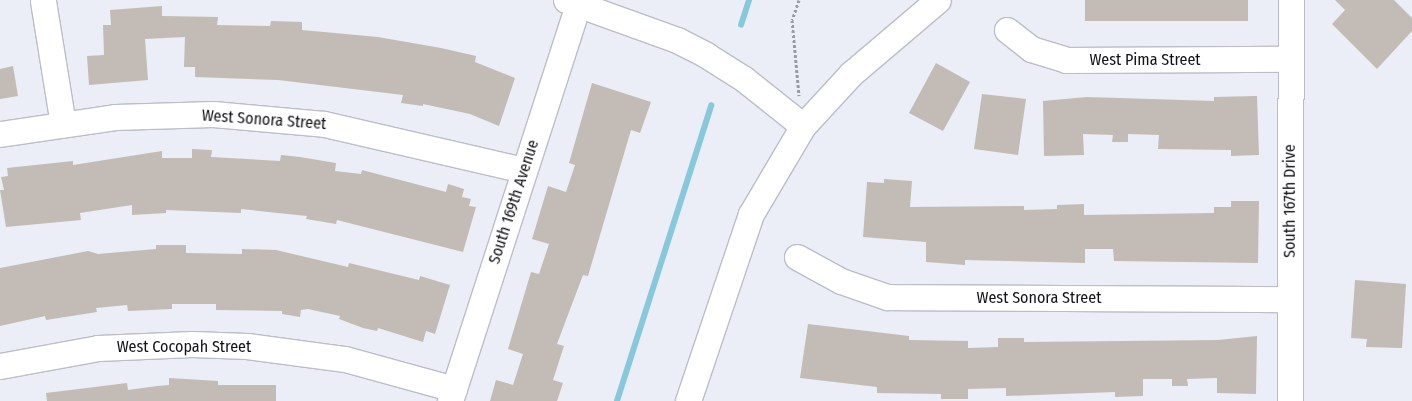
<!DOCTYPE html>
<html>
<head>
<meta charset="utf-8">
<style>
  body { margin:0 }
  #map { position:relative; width:1412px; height:401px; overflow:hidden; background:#ebeef7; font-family:"Fira Sans Condensed",sans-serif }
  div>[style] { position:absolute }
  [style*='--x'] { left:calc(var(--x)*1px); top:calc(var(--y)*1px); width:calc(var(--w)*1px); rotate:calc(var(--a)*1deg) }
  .stream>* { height:5.5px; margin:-2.75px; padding:0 2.75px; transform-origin:2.75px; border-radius:2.75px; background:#87c9da }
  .building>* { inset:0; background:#c3bbb5 }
  .path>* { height:3px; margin-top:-1.5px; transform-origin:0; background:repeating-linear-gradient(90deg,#999ba2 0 2.5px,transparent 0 5px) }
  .roads { filter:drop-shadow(1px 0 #bbbec7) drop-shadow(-1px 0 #bbbec7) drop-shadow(0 1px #bbbec7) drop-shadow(0 -1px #bbbec7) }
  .minor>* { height:25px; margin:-12.5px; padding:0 12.5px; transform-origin:12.5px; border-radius:12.5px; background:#fff }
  span { translate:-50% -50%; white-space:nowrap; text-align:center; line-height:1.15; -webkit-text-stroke:4px #fff; paint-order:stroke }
  .street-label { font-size:16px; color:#131317 }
</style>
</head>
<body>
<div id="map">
  <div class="stream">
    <div style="--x:741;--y:25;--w:26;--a:-72"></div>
    <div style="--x:617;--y:401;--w:310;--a:-72.3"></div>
  </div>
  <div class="building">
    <div style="clip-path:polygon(1085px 0,1248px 0,1248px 21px,1085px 21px)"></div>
    <div style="clip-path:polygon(1335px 0,1394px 0,1412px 18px,1412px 31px,1377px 69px,1332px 24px,1345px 10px)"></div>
    <div style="clip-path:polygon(162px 6px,162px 16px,218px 17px,217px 25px,270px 26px,271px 21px,302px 22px,302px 30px,378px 37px,441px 48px,476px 56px,475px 62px,515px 78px,499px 126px,470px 114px,423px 104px,423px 106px,401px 103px,403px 95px,278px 80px,195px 77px,195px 67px,184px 67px,185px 37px,145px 39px,148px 80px,89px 85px,87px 56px,104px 55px,103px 25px,111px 25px,110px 10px)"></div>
    <div style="clip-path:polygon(936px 63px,970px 82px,943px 131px,909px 113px)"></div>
    <div style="clip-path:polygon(13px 66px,18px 96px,0 99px,0 69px)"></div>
    <div style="clip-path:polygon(592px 83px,651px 102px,640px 133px,631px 130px,588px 276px,583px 275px,557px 344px,564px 346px,553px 380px,563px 383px,557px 401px,490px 401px,496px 380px,513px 385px,523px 354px,508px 349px,531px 272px,539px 274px,549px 244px,532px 239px,548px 186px,566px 192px,575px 165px,569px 163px)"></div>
    <div style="clip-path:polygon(982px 94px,1026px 99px,1018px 155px,974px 149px)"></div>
    <div style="clip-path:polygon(1257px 96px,1259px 155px,1231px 156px,1231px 150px,1158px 149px,1159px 135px,1128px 134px,1128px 142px,1112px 142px,1113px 135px,1083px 134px,1084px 155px,1044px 156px,1043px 101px,1087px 97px,1214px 101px,1214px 97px)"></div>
    <div style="clip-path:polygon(192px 149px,212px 150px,211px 157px,280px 161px,281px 155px,300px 157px,336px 163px,335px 171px,361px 174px,362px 170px,446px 192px,448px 184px,464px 189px,462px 197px,471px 199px,469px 206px,476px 207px,463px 252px,337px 220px,336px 224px,306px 219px,307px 216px,241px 209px,241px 213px,166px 210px,166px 213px,132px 215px,132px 205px,80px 213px,81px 220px,6px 227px,0 190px,4px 190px,1px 177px,8px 176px,7px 168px,73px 161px,73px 165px,162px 151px,162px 158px,192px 158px)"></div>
    <div style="clip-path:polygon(884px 179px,912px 181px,910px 207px,1024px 206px,1024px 210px,1057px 209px,1057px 205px,1084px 204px,1084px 215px,1214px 213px,1214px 207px,1231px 207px,1231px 201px,1259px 201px,1258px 263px,1114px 261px,1113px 249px,1085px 249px,1085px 263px,965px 260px,965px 265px,926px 262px,926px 242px,863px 237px,867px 182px,884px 183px)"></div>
    <div style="clip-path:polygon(156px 245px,186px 245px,186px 253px,242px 254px,242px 249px,276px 250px,348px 267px,349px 263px,419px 280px,420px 276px,450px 285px,435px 334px,426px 331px,423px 342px,378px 328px,377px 331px,363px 328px,339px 319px,340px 316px,308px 309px,301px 310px,300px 317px,282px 314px,282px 311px,216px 310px,216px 304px,172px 304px,172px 309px,128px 311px,127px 305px,96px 308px,97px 312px,46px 320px,45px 316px,0 326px,0 268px,88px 251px,98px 254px,156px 249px)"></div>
    <div style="clip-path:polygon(1355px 280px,1406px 284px,1402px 348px,1366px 347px,1367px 339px,1351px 338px)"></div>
    <div style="clip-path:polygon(808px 324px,909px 336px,909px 340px,968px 341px,968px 348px,998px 347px,998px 338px,1024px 338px,1024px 342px,1218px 340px,1257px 336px,1256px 394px,1217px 393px,1217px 378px,1187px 379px,1188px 386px,1172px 386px,1172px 379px,1143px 379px,1143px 396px,1115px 397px,1115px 392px,1006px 396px,1006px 388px,968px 389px,968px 399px,941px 399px,941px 394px,877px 393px,877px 387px,800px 378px)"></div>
    <div style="clip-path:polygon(169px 378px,218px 381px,218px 385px,276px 385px,276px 401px,47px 401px,46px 393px,127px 383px,128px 390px,157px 386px,169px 385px)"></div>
  </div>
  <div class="path">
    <div style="--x:799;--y:0;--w:21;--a:109"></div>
    <div style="--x:792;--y:20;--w:76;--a:84.7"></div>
  </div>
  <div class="roads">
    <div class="minor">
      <div style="--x:566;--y:0;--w:118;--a:19.8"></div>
      <div style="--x:677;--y:40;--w:33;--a:27"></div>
      <div style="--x:706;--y:55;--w:45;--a:32.3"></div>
      <div style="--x:744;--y:79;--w:75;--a:38.5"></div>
      <div style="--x:43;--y:1;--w:125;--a:80.8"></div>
      <div style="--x:1007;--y:30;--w:31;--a:38"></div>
      <div style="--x:1031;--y:49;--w:37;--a:17"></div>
      <div style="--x:1066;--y:60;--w:225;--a:-0.3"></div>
      <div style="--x:0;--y:134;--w:116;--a:-8.4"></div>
      <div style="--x:115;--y:117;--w:98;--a:-1.8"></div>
      <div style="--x:213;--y:114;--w:111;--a:5.1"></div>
      <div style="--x:324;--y:124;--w:205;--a:13"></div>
      <div style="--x:797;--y:257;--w:50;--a:28.6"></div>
      <div style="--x:841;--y:281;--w:49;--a:19.2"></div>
      <div style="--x:887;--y:297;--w:403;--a:0.3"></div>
      <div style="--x:0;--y:366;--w:100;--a:-10.4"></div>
      <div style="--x:98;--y:348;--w:94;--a:-2.4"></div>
      <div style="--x:192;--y:344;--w:55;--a:2.1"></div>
      <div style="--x:247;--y:346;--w:99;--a:7.6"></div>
      <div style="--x:345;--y:359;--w:113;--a:15.4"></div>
      <div style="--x:450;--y:401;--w:417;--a:-72.1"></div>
      <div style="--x:688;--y:401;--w:197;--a:-71.4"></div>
      <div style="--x:751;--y:214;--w:102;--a:-59.4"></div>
      <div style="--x:803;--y:126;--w:71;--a:-47.3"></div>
      <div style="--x:851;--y:74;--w:114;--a:-40.4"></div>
      <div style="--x:1290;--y:401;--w:401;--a:-89.9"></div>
    </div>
  </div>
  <div class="street-label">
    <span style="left:1145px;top:60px">West Pima Street</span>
    <span style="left:264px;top:120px;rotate:4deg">West Sonora Street</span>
    <span style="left:1290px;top:201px;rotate:-90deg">South 167th Drive</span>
    <span style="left:514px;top:202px;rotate:-72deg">South 169th Avenue</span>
    <span style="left:1039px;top:298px">West Sonora Street</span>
    <span style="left:184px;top:347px">West Cocopah Street</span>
  </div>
</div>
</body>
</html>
